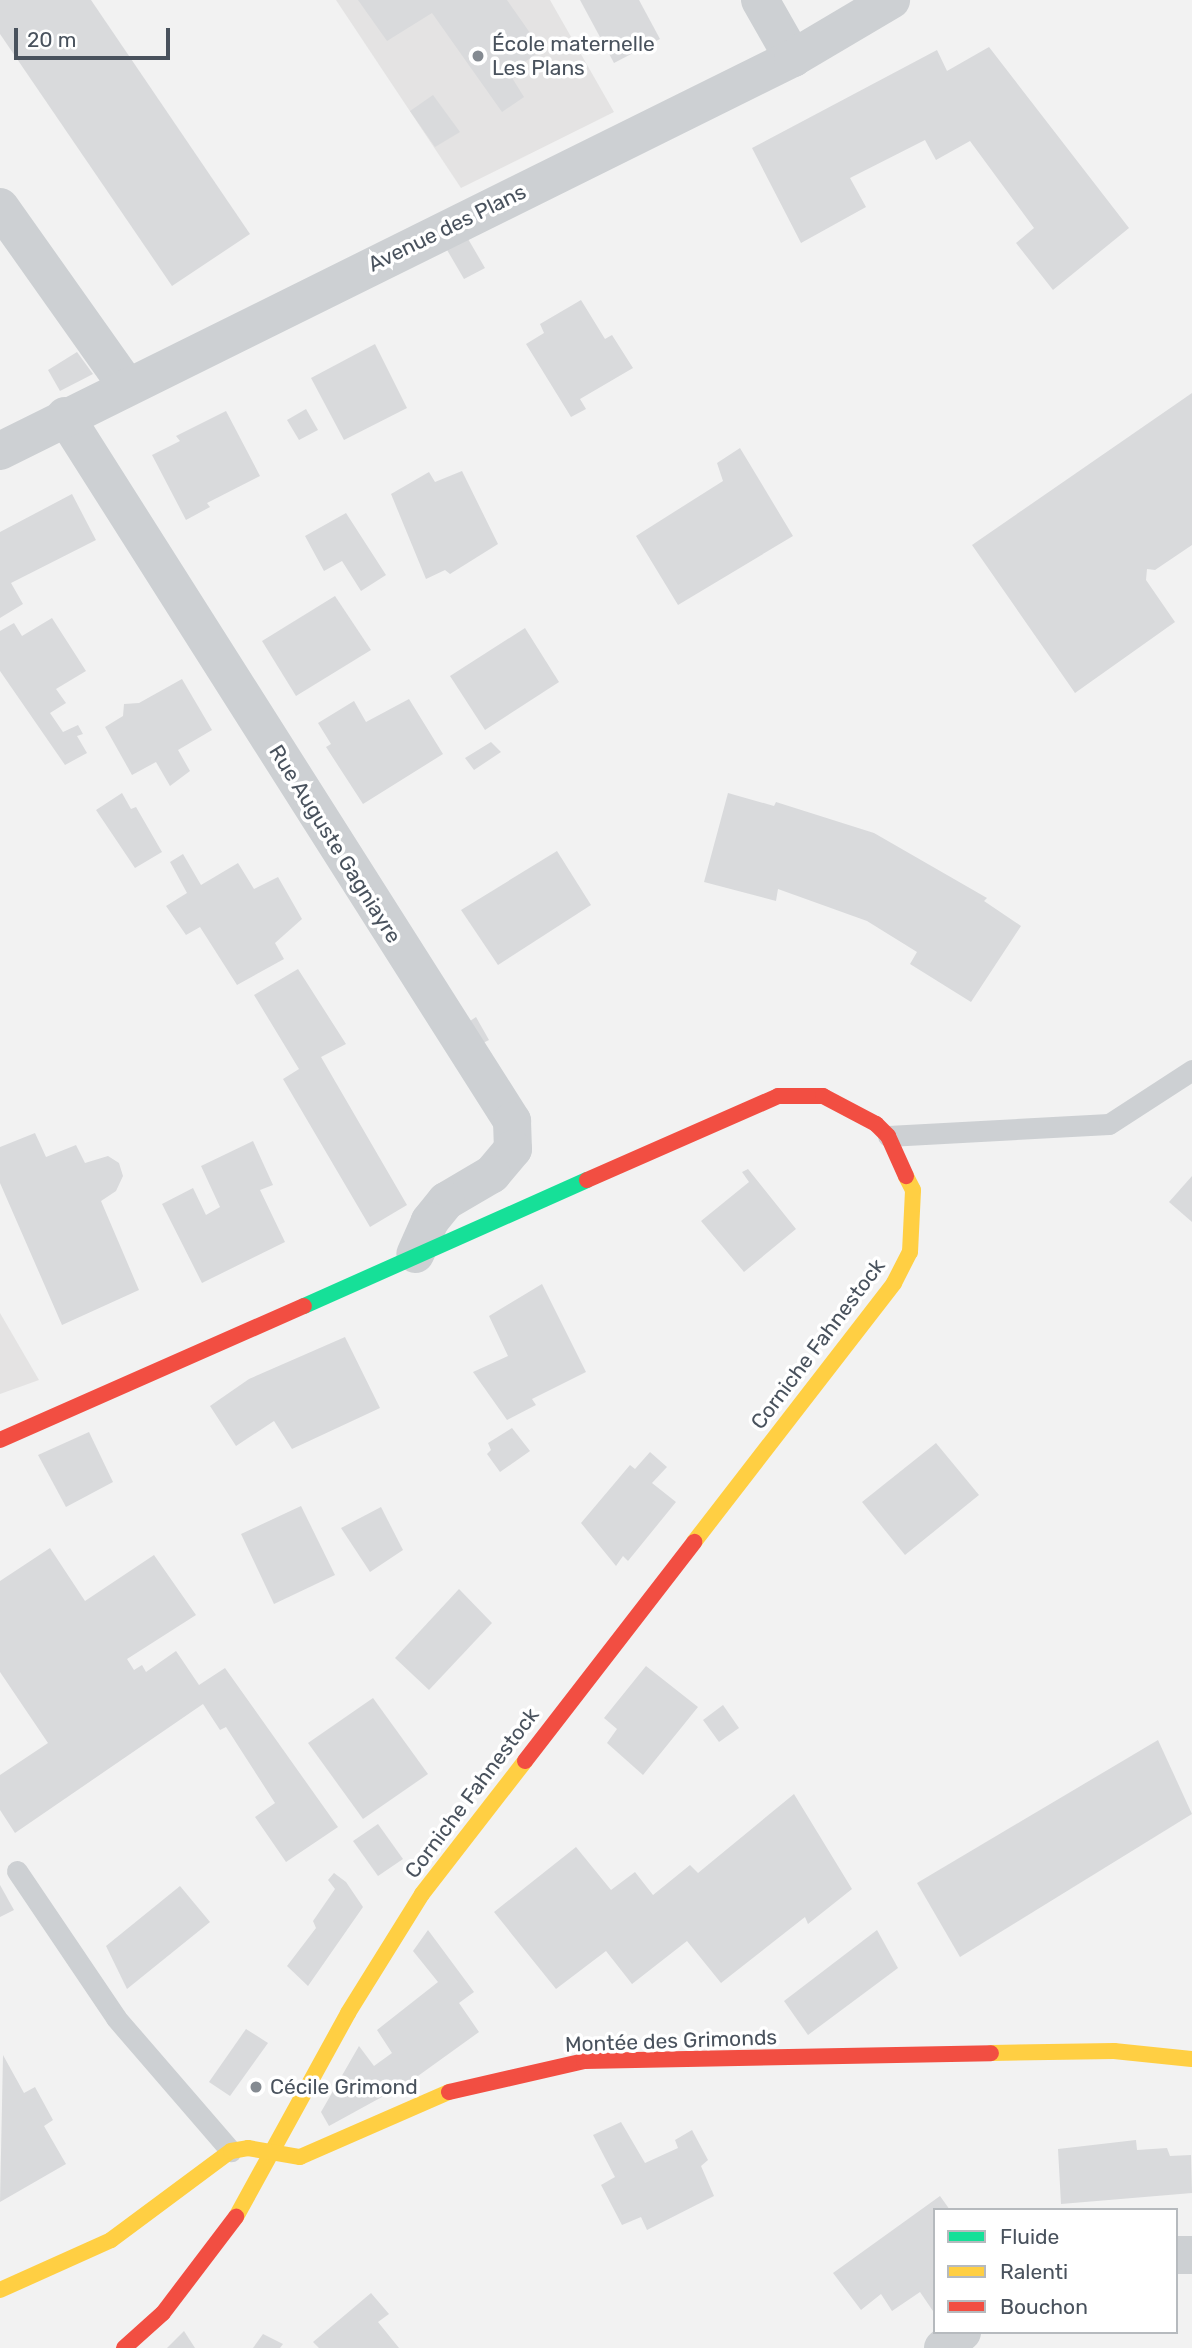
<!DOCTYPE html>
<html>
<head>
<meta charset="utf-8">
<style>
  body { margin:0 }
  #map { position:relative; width:1192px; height:2348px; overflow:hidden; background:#f2f2f2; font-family:Rubik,sans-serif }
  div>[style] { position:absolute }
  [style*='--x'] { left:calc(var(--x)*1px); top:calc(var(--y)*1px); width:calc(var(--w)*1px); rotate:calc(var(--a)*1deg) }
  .education>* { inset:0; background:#e4e3e3 }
  .building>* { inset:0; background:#d9dadc }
  .lane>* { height:21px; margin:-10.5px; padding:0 10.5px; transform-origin:10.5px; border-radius:10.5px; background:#cdd0d3 }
  .street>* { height:38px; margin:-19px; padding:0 19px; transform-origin:19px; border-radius:19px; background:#cdd0d3 }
  .fast>* { height:16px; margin:-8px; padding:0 8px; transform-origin:8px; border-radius:8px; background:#16e098 }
  .slow>* { height:16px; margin:-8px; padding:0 8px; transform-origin:8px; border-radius:8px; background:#ffcf43 }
  .jam>* { height:16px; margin:-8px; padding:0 8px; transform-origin:8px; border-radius:8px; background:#f24e42 }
  .dots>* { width:19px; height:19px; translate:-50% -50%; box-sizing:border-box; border:4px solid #fff; border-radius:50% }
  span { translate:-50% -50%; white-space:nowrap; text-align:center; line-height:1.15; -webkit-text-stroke:7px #fff; paint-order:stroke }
  .poi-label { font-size:21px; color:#49525d }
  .left { translate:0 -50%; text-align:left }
  .street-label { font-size:21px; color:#49525d }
  .legend { position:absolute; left:933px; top:2208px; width:245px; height:126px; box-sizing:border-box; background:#fff; border:2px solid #b6babe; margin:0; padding:9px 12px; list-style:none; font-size:21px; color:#49525d }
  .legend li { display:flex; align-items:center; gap:14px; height:35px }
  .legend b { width:35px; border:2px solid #b6babe }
  .scale { position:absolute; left:14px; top:28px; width:156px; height:32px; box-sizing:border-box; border:4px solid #49525d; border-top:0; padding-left:9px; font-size:21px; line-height:24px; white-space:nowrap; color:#49525d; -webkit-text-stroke:5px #fff; paint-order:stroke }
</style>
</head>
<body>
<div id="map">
  <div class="education">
    <div style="clip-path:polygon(336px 0,550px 0,614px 112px,461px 188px)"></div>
    <div style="clip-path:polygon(0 1313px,39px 1380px,0 1394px)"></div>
  </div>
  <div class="building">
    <div style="clip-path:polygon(0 0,91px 0,250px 234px,172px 286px,0 34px)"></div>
    <div style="clip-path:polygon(358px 0,507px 0,542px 50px,509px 73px,524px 97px,502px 112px,432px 13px,387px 41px)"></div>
    <div style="clip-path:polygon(580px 0,639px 0,660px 39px,614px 63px)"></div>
    <div style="clip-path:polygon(989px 47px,1129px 228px,1053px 290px,1016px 243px,1034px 228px,970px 141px,936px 160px,925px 140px,850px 178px,866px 207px,801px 243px,752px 148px,937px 50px,947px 71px)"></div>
    <div style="clip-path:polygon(433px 95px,460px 132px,435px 147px,410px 111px)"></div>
    <div style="clip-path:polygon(464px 232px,485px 268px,464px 279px,443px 243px)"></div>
    <div style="clip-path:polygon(581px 300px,605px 339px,612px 335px,633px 368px,580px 399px,586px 409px,571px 417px,526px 344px,544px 333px,540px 324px)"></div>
    <div style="clip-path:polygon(375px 344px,407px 408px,344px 440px,311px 378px)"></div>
    <div style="clip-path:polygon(77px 352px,93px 374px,60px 391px,48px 370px)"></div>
    <div style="clip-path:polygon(1192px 393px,1192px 545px,1155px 570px,1147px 569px,1146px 580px,1175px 622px,1075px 693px,972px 545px)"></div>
    <div style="clip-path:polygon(306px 409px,318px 430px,299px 440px,287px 420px)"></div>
    <div style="clip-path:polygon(226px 411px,260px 476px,207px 503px,210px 507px,186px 520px,152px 455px,180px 441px,176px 436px)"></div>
    <div style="clip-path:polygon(740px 448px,793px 536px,678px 605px,636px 536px,723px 481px,717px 463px)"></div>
    <div style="clip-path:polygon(462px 471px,498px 544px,450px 574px,445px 570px,426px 579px,391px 494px,429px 472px,435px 482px)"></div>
    <div style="clip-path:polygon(72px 494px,96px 540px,11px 583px,23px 604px,0 618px,0 532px)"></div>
    <div style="clip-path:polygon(346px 513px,386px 575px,361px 591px,342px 561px,324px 571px,305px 536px)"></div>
    <div style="clip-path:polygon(335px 596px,371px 650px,296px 696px,262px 641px)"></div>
    <div style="clip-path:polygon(52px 618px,86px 671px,56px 689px,66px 703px,50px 713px,63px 732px,78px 725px,83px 734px,77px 736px,87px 753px,65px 765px,0 671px,0 631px,14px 623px,22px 636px)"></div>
    <div style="clip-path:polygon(525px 628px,559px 682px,485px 730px,450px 676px)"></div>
    <div style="clip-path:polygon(182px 679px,212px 730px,178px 750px,190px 771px,170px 786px,156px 762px,132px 775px,105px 727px,123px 716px,124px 704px,139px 703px)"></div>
    <div style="clip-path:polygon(409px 699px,443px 754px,363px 804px,326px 747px,331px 744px,318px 723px,354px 701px,366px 722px)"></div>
    <div style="clip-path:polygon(491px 742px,501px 752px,474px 770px,465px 758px)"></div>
    <div style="clip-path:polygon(122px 793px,131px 809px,136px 807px,162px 852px,135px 868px,96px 810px)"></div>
    <div style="clip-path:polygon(728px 793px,774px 806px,776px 802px,874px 833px,987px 898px,984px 901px,1021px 926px,971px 1002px,910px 964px,917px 952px,867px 921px,778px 889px,776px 901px,704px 882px)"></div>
    <div style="clip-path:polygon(557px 851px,591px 905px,498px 965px,461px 910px)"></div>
    <div style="clip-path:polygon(183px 854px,201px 885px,238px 863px,254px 889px,278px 877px,302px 919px,275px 943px,284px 959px,237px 985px,200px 927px,186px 935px,166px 906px,187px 893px,170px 862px)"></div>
    <div style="clip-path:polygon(298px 969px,346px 1044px,321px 1057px,407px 1205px,370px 1227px,283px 1079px,299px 1069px,254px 995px)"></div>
    <div style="clip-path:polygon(476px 1017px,489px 1040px,481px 1044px,467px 1023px)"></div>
    <div style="clip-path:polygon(35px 1133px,46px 1157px,76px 1145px,85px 1163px,108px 1156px,119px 1163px,123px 1176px,116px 1191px,101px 1201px,139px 1290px,62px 1325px,0 1183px,0 1147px)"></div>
    <div style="clip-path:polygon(253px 1141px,273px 1185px,260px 1190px,285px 1242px,202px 1283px,162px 1204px,193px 1188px,206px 1215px,220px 1207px,201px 1166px)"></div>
    <div style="clip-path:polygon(748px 1169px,796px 1229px,744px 1272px,701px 1221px,749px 1182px,742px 1172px)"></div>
    <div style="clip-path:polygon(1192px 1176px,1192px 1222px,1169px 1202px)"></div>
    <div style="clip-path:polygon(542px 1284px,586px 1372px,532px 1399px,536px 1405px,507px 1420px,473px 1372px,508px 1356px,489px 1316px)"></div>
    <div style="clip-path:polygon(345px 1337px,380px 1408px,292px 1449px,274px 1421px,236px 1446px,210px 1406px,249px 1379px)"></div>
    <div style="clip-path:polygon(512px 1428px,530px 1451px,500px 1472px,487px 1454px,491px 1450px,488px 1443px)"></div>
    <div style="clip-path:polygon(89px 1432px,113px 1482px,66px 1507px,38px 1455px)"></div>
    <div style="clip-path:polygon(936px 1443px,979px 1495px,905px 1555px,862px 1502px)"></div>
    <div style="clip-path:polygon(650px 1452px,667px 1467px,652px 1483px,676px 1502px,628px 1561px,623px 1556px,616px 1566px,581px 1523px,630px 1465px,635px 1469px)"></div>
    <div style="clip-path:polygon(301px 1506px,335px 1575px,274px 1604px,241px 1534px)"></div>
    <div style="clip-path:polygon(381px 1507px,403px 1550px,370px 1572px,341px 1528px)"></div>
    <div style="clip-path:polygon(50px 1548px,85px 1601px,154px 1555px,196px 1615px,127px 1659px,134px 1670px,142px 1665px,146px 1672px,176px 1651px,199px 1685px,225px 1668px,338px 1827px,286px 1862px,255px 1817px,275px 1803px,226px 1727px,220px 1730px,203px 1704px,15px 1833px,0 1810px,0 1775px,48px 1743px,0 1672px,0 1581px)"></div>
    <div style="clip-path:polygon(459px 1589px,492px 1623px,429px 1690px,395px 1658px)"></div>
    <div style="clip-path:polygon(646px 1666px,698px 1707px,643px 1775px,607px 1743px,617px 1729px,604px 1718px)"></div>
    <div style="clip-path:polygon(373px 1698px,428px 1774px,363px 1819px,308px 1743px)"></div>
    <div style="clip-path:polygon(723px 1705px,739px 1728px,719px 1742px,703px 1720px)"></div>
    <div style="clip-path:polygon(1158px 1740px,1192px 1814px,960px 1957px,917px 1883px)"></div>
    <div style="clip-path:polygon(794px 1794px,852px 1889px,808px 1924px,805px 1917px,721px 1983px,687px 1941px,632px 1984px,606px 1951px,556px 1989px,494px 1912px,576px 1847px,611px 1890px,635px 1872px,653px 1895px,690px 1865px,698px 1873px)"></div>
    <div style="clip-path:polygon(378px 1824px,403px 1859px,378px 1876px,353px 1841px)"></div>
    <div style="clip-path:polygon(334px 1873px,346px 1882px,363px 1907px,308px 1986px,287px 1966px,316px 1928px,313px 1921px,335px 1889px,328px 1880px)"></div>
    <div style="clip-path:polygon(0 1885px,14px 1910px,0 1917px)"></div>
    <div style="clip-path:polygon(180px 1886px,210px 1922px,127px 1989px,106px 1946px)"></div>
    <div style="clip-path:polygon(428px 1930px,474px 1992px,459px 2003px,479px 2032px,411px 2081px,329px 2126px,321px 2112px,359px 2046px,374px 2066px,392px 2053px,377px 2030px,438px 1982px,413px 1951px)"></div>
    <div style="clip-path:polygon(877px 1930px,898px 1968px,808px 2035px,784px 2001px)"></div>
    <div style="clip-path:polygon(246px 2029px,268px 2043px,230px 2096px,209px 2082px)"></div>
    <div style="clip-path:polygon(3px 2055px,24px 2093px,35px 2087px,53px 2120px,44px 2126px,66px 2164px,0 2202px)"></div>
    <div style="clip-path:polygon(621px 2122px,645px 2163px,678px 2148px,675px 2140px,692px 2130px,708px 2160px,701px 2166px,714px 2196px,647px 2230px,641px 2217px,622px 2225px,601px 2185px,615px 2177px,593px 2135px)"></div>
    <div style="clip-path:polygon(1136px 2140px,1137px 2150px,1167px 2148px,1170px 2156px,1191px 2155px,1192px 2193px,1061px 2204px,1058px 2149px)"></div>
    <div style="clip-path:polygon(940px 2196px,950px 2210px,935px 2210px,935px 2314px,920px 2292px,892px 2311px,881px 2294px,861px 2310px,833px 2273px)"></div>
    <div style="clip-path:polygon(371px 2293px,389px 2314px,378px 2322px,399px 2348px,319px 2348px,313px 2342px)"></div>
    <div style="clip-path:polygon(184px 2331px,195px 2348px,167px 2348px)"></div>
    <div style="clip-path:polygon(263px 2334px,283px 2344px,280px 2348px,253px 2348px)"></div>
  </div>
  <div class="lane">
    <div style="--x:888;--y:1136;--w:221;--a:-3.1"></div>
    <div style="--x:1109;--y:1124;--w:99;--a:-33"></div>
    <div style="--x:17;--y:1871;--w:177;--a:56"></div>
    <div style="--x:116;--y:2018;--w:176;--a:49.2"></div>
  </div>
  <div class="street">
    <div style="--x:760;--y:0;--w:67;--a:60.4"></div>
    <div style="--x:0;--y:207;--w:218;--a:54.7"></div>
    <div style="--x:65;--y:416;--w:835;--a:57.62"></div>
    <div style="--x:512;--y:1121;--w:28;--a:88"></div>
    <div style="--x:513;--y:1149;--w:33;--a:130"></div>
    <div style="--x:492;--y:1174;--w:53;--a:149.6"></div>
    <div style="--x:446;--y:1201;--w:26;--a:129"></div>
    <div style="--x:430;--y:1221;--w:36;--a:114"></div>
    <div style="--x:0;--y:451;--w:885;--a:-26.36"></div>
    <div style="--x:793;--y:58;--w:114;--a:-30.6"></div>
    <div style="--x:1176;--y:2255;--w:16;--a:0"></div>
    <div style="--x:943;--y:2348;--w:25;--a:-40"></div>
  </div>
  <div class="fast">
    <div style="--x:304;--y:1306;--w:310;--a:-24"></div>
  </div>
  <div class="slow">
    <div style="--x:694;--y:1542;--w:327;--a:-52.3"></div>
    <div style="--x:894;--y:1283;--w:35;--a:-63"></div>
    <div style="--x:910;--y:1252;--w:62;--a:-87.2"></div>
    <div style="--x:913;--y:1190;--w:16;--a:-117"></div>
    <div style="--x:991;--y:2053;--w:123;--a:-0.9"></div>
    <div style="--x:1114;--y:2051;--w:78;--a:5.9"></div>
    <div style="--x:236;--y:2217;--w:233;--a:-61.2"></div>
    <div style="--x:348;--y:2013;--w:140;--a:-58.1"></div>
    <div style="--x:422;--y:1894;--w:168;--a:-52.2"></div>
    <div style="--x:0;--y:2290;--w:122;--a:-24.2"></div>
    <div style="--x:111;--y:2240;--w:149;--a:-36.6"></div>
    <div style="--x:231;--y:2151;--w:17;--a:-10"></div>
    <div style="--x:248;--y:2148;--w:53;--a:9.8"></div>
    <div style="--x:300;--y:2157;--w:163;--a:-23.6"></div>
  </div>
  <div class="jam">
    <div style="--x:587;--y:1180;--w:209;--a:-23.7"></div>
    <div style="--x:778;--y:1096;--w:45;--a:0"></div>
    <div style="--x:823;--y:1096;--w:60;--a:27.8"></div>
    <div style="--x:876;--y:1124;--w:17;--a:45"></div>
    <div style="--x:888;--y:1136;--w:44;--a:65.8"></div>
    <div style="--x:0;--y:1440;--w:332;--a:-23.8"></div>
    <div style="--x:525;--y:1761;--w:277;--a:-52.3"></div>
    <div style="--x:449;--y:2092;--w:139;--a:-12.9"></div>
    <div style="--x:584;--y:2061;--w:407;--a:-1.1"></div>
    <div style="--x:124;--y:2348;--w:52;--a:-41.9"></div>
    <div style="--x:163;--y:2313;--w:121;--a:-52.8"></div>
  </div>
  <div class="dots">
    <div style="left:478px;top:56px;background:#848a91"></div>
    <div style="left:256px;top:2087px;background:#848a91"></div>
  </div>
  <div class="poi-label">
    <span class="left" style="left:492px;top:56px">École maternelle<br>Les Plans</span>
    <span class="left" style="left:270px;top:2087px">Cécile Grimond</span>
  </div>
  <div class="street-label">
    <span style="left:447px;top:228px;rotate:-26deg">Avenue des Plans</span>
    <span style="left:335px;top:844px;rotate:58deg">Rue Auguste Gagniayre</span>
    <span style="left:818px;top:1344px;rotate:-53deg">Corniche Fahnestock</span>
    <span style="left:472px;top:1793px;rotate:-53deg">Corniche Fahnestock</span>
    <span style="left:671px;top:2041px;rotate:-2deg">Montée des Grimonds</span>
  </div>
  <ul class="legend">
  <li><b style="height:9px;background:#16e098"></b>Fluide</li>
  <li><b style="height:9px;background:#ffcf43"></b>Ralenti</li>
  <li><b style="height:9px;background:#f24e42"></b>Bouchon</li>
  </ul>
  <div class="scale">20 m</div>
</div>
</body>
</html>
